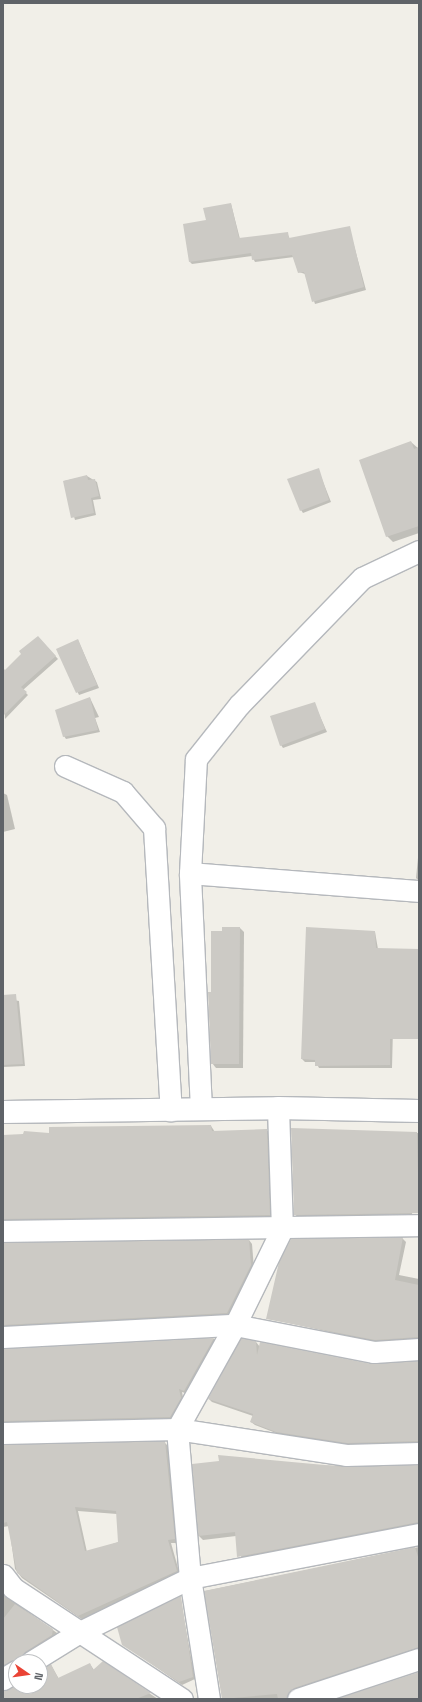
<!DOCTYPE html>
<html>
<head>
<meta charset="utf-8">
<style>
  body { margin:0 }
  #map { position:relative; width:422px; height:1702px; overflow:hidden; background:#f1efe8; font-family:"Space Grotesk",sans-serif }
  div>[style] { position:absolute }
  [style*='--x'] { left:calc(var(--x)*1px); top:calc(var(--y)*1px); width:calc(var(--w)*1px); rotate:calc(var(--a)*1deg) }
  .shadow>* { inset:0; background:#0003 }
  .building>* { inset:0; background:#cccac5 }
  .roads { filter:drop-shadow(1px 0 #b5b8bc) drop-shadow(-1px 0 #b5b8bc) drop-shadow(0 1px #b5b8bc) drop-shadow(0 -1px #b5b8bc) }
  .street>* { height:21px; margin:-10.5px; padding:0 10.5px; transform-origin:10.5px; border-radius:10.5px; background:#fff }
  .secondary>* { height:22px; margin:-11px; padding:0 11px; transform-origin:11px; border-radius:11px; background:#fff }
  span { translate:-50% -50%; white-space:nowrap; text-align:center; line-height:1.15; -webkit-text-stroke:3px #fff; paint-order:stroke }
  .frame { position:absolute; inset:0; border:4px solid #5f6368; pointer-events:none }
  .north { position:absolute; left:8px; top:1654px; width:40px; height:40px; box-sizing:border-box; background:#fff; border:1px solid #bfc1c3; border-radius:50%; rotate:103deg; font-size:11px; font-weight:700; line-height:16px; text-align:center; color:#5f6368 }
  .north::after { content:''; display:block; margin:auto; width:14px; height:18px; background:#ea4335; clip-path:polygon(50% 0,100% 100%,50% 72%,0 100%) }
</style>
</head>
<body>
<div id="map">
  <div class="shadow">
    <div style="clip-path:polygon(231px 204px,240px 239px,287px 233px,290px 239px,349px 227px,366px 290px,315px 304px,305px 274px,299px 272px,294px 257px,255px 262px,252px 256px,192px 264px,190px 262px,207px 221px)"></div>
    <div style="clip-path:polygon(411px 442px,419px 449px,419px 533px,393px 542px,387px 536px)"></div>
    <div style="clip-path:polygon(318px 469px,331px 502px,303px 513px,301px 510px)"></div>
    <div style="clip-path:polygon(87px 476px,97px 482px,101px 499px,93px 500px,96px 515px,75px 520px,64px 481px)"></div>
    <div style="clip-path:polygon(38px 637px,58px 659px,23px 690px,28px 695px,5px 719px,3px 674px)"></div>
    <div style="clip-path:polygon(78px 640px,99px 688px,79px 695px,58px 649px)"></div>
    <div style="clip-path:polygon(90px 698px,99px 717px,95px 718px,100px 732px,66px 739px,64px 736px)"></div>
    <div style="clip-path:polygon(314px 703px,327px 732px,283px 748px,281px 745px)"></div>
    <div style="clip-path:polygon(3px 793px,7px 795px,15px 829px,3px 832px)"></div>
    <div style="clip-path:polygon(418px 858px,419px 858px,419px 881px,416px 878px)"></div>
    <div style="clip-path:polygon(240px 928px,244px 932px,243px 1068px,216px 1068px,212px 1063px,212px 993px,223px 932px)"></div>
    <div style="clip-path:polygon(375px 932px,378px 949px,395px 952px,392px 1068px,319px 1068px,316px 1062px,305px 1062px,302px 1059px)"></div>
    <div style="clip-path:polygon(3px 998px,19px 1001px,25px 1066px,3px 1067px)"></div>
    <div style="clip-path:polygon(211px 1126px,215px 1132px,266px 1130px,270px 1133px,273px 1218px,3px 1223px,3px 1136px)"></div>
    <div style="clip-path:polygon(292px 1129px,419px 1133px,419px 1177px,412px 1214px,298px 1218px,295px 1214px)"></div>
    <div style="clip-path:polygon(402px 1238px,406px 1242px,399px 1275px,419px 1279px,419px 1342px,379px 1343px,267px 1318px)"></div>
    <div style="clip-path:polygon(249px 1240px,252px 1244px,254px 1269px,231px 1317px,3px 1330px,3px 1244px)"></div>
    <div style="clip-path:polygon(214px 1339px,217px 1342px,188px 1394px,182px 1392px,184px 1402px,173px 1420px,3px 1425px,3px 1350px)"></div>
    <div style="clip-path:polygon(256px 1342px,260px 1347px,372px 1365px,419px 1362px,419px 1444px,351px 1446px,281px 1435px,255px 1425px,251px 1422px,253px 1416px,212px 1402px,209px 1399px)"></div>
    <div style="clip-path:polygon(evenodd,164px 1442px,168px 1446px,178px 1543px,171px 1543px,180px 1575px,83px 1620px,22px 1578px,15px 1569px,9px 1526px,3px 1527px,3px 1446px,164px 1442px,78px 1511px,117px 1514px,119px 1542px,87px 1552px,78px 1511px)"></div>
    <div style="clip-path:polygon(193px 1465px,419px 1466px,419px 1526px,242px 1560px,236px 1536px,203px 1540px,199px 1536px)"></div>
    <div style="clip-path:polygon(419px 1547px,419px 1651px,291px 1699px,223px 1699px,205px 1591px)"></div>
    <div style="clip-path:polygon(3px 1594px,57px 1633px,55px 1639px,24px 1662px,3px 1672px)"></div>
    <div style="clip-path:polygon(180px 1597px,195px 1679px,182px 1685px,127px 1647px)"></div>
    <div style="clip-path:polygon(103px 1663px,158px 1699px,3px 1699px,3px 1690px,16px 1685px,40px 1686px,40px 1669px,51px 1665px,59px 1679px,90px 1664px,94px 1670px)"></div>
  </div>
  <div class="building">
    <div style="clip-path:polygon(231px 203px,239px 238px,288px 232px,289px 238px,350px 226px,364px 287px,312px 302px,304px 272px,298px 273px,292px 255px,252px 260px,251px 253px,189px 262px,183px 224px,206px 220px,203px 208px)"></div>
    <div style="clip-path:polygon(411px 441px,414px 449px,419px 447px,419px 526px,386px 537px,359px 460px)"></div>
    <div style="clip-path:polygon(319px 468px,329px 500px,300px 511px,287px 479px)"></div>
    <div style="clip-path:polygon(87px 475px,88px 480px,95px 479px,99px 496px,91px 498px,94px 513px,71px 518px,63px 481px)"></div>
    <div style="clip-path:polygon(38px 636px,56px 656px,21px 687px,27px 692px,3px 716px,3px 668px,5px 670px,21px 654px,19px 651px)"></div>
    <div style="clip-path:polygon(78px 639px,97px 685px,76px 693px,56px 649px)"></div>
    <div style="clip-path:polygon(90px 697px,98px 730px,63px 737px,55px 710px)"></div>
    <div style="clip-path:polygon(315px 702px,325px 729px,280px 746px,270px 716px)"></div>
    <div style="clip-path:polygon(222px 927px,240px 927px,239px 1064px,211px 1064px,208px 992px,211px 992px,211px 931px,222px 931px)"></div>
    <div style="clip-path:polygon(306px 927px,375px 931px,376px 948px,419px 949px,419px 1039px,390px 1039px,390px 1065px,315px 1066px,315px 1060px,301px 1059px)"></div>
    <div style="clip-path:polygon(16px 994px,23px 1064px,3px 1065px,3px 995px)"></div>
    <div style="clip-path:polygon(211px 1125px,212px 1131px,267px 1129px,270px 1215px,3px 1219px,3px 1135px,23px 1134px,24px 1131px,49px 1133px,49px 1127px)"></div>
    <div style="clip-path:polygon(291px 1128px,417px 1132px,419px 1213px,294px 1215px)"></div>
    <div style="clip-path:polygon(403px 1237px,395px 1280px,419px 1285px,419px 1337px,375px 1340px,266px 1319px,279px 1262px,291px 1239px)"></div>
    <div style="clip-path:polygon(249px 1239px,251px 1265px,227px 1313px,3px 1325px,3px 1243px)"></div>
    <div style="clip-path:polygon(214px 1338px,184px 1391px,179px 1389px,181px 1398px,170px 1417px,3px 1421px,3px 1349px)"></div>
    <div style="clip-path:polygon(241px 1338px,256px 1341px,257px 1355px,260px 1342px,372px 1364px,419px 1361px,419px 1441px,347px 1443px,276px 1432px,250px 1422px,253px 1414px,208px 1399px)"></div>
    <div style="clip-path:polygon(evenodd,165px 1441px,175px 1539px,168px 1540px,177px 1571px,78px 1616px,17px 1573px,7px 1522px,3px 1523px,3px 1445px,165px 1441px,75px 1507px,116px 1511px,118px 1542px,85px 1551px,75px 1507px)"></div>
    <div style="clip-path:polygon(218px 1455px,346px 1467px,419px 1465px,419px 1522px,237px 1557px,235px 1532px,198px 1536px,192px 1464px,219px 1461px)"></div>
    <div style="clip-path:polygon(415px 1547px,419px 1560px,419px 1647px,294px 1688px,286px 1699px,278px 1699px,277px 1694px,222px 1699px,204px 1591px)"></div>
    <div style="clip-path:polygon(181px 1596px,193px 1677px,179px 1682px,122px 1645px,117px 1627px)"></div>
    <div style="clip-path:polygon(15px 1604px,53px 1629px,52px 1635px,25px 1652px,20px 1660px,3px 1665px,3px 1619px)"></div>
    <div style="clip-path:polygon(103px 1661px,151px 1693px,136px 1699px,3px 1699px,3px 1691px,16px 1685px,40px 1686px,40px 1671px,51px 1664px,58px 1678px,90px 1663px,93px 1670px)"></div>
    <div style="clip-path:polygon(419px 1672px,419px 1699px,336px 1699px)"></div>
  </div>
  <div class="roads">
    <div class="street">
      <div style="--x:65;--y:766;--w:64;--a:24.1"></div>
      <div style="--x:123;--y:792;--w:48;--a:49.3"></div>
      <div style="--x:154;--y:828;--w:283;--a:86.6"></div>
      <div style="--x:190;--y:873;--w:230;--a:4.5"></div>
      <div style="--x:201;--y:1109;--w:236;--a:-92.7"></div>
      <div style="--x:190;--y:873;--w:114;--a:-87"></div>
      <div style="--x:196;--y:759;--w:69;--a:-51.5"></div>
      <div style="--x:239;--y:705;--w:177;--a:-45.9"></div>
      <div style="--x:362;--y:578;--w:63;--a:-25.3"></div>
      <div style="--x:3;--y:1231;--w:416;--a:-0.8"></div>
      <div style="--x:3;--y:1337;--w:232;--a:-3"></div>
      <div style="--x:235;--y:1325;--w:142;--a:11"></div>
      <div style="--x:374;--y:1352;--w:45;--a:-3.8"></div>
      <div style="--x:3;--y:1433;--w:174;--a:-1.3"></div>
      <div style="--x:177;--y:1429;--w:171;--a:8.7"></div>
      <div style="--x:346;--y:1455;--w:73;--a:-1.6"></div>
      <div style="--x:3;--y:1575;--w:16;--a:52"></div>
      <div style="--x:13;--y:1588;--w:202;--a:33.3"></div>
      <div style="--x:31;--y:1662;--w:55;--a:-31.7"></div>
      <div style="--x:78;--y:1633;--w:125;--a:-26.2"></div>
      <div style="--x:190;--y:1578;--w:233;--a:-10.9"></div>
      <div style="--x:3;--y:1679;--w:15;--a:-32"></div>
      <div style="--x:209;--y:1699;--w:122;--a:-98.9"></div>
      <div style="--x:190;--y:1578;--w:150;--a:-95"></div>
      <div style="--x:177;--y:1429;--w:119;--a:-60.9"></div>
      <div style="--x:235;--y:1325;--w:107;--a:-63.9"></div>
      <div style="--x:282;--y:1229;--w:121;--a:-91.9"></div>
      <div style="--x:298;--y:1699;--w:127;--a:-18.3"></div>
    </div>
    <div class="secondary">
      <div style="--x:3;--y:1112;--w:275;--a:-0.8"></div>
      <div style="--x:278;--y:1108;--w:141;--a:1.2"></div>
    </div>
  </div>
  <div class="frame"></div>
  <div class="north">N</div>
</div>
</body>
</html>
